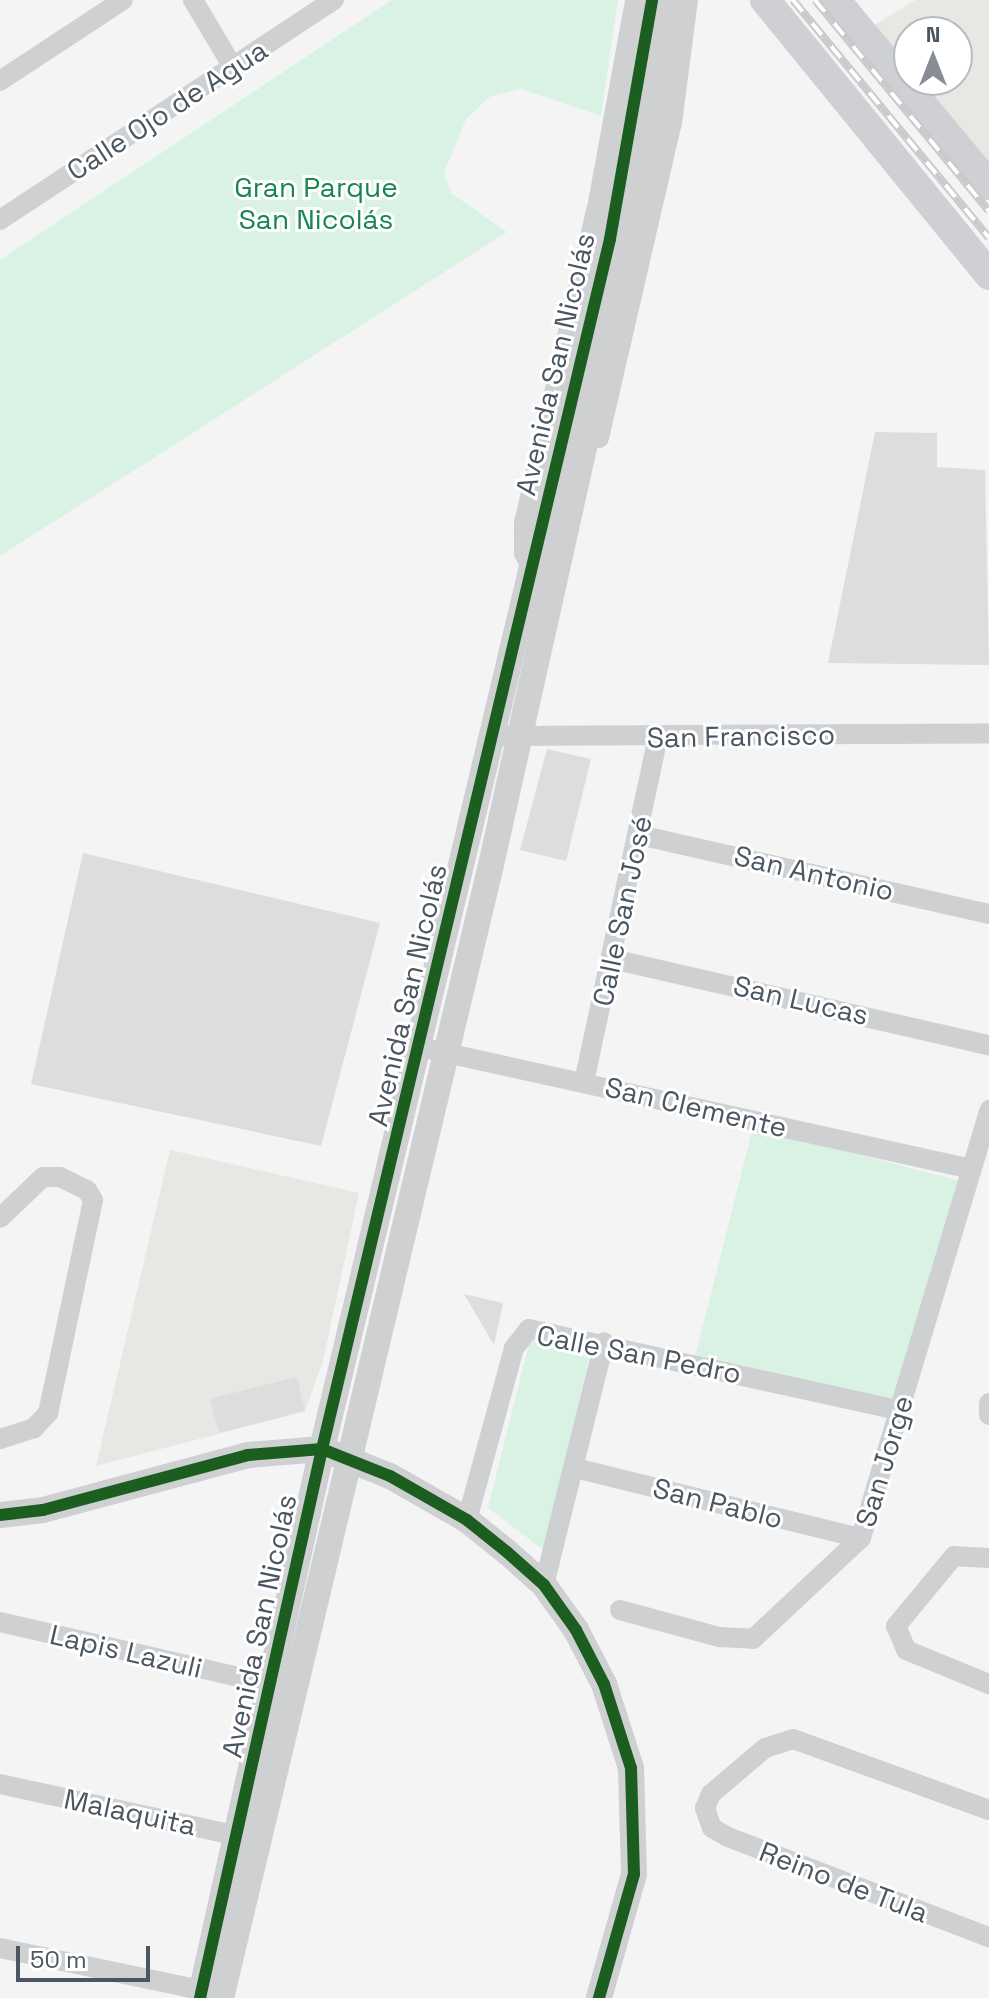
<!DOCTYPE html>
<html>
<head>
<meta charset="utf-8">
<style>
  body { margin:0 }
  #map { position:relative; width:989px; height:1998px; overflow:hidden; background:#f4f4f4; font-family:"Space Grotesk",sans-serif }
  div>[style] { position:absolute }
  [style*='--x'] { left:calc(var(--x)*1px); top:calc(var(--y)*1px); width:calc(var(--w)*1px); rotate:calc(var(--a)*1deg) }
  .commercial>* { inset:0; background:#e8e7e3 }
  .green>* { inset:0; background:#d9f2e3 }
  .building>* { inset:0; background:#ddddde }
  .minor>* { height:20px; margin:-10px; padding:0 10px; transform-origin:10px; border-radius:10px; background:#ced0d2 }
  .tertiary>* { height:26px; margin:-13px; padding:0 13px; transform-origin:13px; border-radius:13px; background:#ced0d2 }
  .secondary>* { height:30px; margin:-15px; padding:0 15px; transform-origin:15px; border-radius:15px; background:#ced0d4 }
  .rail>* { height:8px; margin-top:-4px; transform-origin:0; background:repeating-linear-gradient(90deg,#fff 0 15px,#c9cacc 0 30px); box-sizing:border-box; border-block:2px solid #c9cacc }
  .cycleway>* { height:12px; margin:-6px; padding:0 6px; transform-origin:6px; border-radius:6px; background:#1b5e20 }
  span { translate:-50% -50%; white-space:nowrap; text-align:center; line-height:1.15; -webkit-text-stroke:6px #fff; paint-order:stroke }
  .street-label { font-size:28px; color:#4a5661 }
  .park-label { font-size:28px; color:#17864f }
  .north { position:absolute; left:893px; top:16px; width:80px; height:80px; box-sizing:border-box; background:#fff; border:2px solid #b7bbc0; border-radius:50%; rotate:0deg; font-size:22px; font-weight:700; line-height:32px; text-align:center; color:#4a5661 }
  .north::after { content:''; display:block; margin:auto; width:28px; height:36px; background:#868d94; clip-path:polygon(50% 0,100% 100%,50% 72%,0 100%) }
  .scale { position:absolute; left:16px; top:1946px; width:134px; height:36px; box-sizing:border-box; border:4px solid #4a5661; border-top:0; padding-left:10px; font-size:24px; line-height:28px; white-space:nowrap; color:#4a5661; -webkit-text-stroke:6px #fff; paint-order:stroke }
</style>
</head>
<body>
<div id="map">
  <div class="commercial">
    <div style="clip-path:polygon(915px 0,989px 0,989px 173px,913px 80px,957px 80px,957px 32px,909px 32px,909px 76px,870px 28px)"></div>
    <div style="clip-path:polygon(170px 1150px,359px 1193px,323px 1361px,305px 1411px,96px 1466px)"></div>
  </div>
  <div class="green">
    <div style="clip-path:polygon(392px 0,618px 0,601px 116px,521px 89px,491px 96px,466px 119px,444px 173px,451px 193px,507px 232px,0 556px,0 260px)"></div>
    <div style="clip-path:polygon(753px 1127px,960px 1181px,898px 1402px,695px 1357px)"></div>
    <div style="clip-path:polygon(530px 1340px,590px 1352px,545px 1551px,488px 1508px)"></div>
  </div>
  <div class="building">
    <div style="clip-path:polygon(875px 432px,937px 433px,937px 467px,985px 470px,989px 665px,828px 663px)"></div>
    <div style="clip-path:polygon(547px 749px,591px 759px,566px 861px,520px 850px)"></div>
    <div style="clip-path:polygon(83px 853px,380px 923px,321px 1146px,31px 1084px)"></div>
    <div style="clip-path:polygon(464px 1294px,503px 1303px,494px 1345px)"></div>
    <div style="clip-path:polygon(297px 1377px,305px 1411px,219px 1433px,210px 1399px)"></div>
  </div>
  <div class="minor">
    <div style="--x:193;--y:0;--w:78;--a:59.2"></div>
    <div style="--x:0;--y:81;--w:147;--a:-33.4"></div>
    <div style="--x:0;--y:220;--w:400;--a:-33.4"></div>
    <div style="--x:599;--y:438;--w:323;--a:-77"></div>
    <div style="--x:672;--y:123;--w:124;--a:-82.6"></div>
    <div style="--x:532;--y:569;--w:18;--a:-117"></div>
    <div style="--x:524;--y:553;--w:30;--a:-90"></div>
    <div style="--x:524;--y:523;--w:323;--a:-77"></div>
    <div style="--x:597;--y:208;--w:211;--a:-79.6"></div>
    <div style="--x:493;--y:736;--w:496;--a:-0.3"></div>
    <div style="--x:639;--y:835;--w:359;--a:12.7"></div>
    <div style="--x:612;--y:959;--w:387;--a:12.9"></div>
    <div style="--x:419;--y:1047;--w:566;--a:12.44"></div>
    <div style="--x:584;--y:1082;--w:352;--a:-77.9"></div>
    <div style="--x:0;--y:1218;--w:59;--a:-43.6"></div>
    <div style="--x:43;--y:1177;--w:17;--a:0"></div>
    <div style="--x:60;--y:1177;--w:30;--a:26"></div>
    <div style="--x:87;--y:1190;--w:12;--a:59"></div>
    <div style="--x:93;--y:1200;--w:218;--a:101.9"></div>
    <div style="--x:48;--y:1413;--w:21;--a:133"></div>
    <div style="--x:34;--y:1428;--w:36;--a:162"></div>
    <div style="--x:989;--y:1403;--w:12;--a:90"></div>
    <div style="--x:575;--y:1468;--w:294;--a:13.8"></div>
    <div style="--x:467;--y:1520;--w:178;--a:-74.7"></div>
    <div style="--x:514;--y:1348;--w:24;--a:-52"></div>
    <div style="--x:529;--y:1329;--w:381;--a:12.4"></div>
    <div style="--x:989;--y:1558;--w:35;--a:-177"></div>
    <div style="--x:954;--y:1556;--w:91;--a:129.6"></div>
    <div style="--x:896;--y:1626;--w:26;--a:67"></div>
    <div style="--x:906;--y:1650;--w:90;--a:22.3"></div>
    <div style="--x:544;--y:1585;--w:250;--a:-76.1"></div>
    <div style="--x:620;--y:1610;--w:103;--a:15.3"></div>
    <div style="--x:719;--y:1637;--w:34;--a:3"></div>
    <div style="--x:753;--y:1639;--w:148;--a:-43.1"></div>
    <div style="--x:861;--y:1538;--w:447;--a:-73.3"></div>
    <div style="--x:0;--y:1622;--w:289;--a:13"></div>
    <div style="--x:0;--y:1784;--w:254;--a:12.3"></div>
    <div style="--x:989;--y:1810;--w:208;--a:-160.1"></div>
    <div style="--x:793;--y:1739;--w:29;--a:162"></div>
    <div style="--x:765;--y:1748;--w:71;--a:139.6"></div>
    <div style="--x:711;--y:1794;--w:15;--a:113"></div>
    <div style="--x:705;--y:1808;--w:21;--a:71"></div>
    <div style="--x:712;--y:1828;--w:18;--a:29"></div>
    <div style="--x:728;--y:1837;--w:280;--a:21"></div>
    <div style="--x:0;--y:1948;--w:220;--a:11.8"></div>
  </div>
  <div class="tertiary">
    <div style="--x:0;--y:1515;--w:43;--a:-6.6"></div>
    <div style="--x:43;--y:1510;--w:212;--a:-15"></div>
    <div style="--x:248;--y:1455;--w:74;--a:-4.6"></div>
    <div style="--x:322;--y:1449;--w:73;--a:21.7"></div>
    <div style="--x:390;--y:1476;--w:89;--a:29.7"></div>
    <div style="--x:467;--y:1520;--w:51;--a:38.7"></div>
    <div style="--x:507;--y:1552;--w:50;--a:41.7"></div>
    <div style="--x:544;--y:1585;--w:55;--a:54.6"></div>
    <div style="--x:576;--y:1630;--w:61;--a:62.6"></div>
    <div style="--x:604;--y:1684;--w:88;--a:72.2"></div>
    <div style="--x:631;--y:1768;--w:106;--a:88.4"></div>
    <div style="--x:634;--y:1874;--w:129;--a:105.8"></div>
    <div style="--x:200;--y:1998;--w:562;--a:-77.47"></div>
    <div style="--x:322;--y:1449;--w:1244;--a:-76.61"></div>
    <div style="--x:610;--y:239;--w:243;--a:-80"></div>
    <div style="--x:221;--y:1998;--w:1165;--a:-76.6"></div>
    <div style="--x:491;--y:865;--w:639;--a:-77.44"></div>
    <div style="--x:630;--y:241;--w:245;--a:-80.1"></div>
  </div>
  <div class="secondary">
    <div style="--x:765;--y:0;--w:355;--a:50.8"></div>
    <div style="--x:835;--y:0;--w:241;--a:50.2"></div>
  </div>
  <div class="rail">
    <div style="--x:793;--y:0;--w:308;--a:50.5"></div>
    <div style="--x:815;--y:0;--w:273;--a:50.5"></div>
  </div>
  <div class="cycleway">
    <div style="--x:0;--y:1515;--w:43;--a:-6.6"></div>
    <div style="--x:43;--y:1510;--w:212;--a:-15"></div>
    <div style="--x:248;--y:1455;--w:74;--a:-4.6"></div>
    <div style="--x:322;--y:1449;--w:73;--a:21.7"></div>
    <div style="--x:390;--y:1476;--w:89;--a:29.7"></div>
    <div style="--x:467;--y:1520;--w:51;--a:38.7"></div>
    <div style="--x:507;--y:1552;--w:50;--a:41.7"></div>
    <div style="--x:544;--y:1585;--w:55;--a:54.6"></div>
    <div style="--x:576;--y:1630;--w:61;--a:62.6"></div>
    <div style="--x:604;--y:1684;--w:88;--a:72.2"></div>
    <div style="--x:631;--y:1768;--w:106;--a:88.4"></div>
    <div style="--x:634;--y:1874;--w:129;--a:105.8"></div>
    <div style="--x:200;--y:1998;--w:562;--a:-77.47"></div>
    <div style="--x:322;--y:1449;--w:1244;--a:-76.61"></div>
    <div style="--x:610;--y:239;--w:243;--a:-80"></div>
  </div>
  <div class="street-label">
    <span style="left:167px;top:110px;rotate:-33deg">Calle Ojo de Agua</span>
    <span style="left:555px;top:364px;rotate:-77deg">Avenida San Nicolás</span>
    <span style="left:741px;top:736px;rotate:-1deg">San Francisco</span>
    <span style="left:814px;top:873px;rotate:13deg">San Antonio</span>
    <span style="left:622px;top:911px;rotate:-78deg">Calle San José</span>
    <span style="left:407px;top:995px;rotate:-77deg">Avenida San Nicolás</span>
    <span style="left:801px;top:1000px;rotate:13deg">San Lucas</span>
    <span style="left:696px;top:1107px;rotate:13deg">San Clemente</span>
    <span style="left:639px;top:1354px;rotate:11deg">Calle San Pedro</span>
    <span style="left:884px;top:1461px;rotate:-73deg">San Jorge</span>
    <span style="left:718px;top:1503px;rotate:14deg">San Pablo</span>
    <span style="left:259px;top:1626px;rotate:-78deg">Avenida San Nicolás</span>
    <span style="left:126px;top:1651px;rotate:13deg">Lapis Lazuli</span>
    <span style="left:130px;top:1812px;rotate:12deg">Malaquita</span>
    <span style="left:844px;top:1882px;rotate:21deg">Reino de Tula</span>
  </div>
  <div class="park-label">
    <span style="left:316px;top:203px">Gran Parque<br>San Nicolás</span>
  </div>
  <div class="north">N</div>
  <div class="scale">50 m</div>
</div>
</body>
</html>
